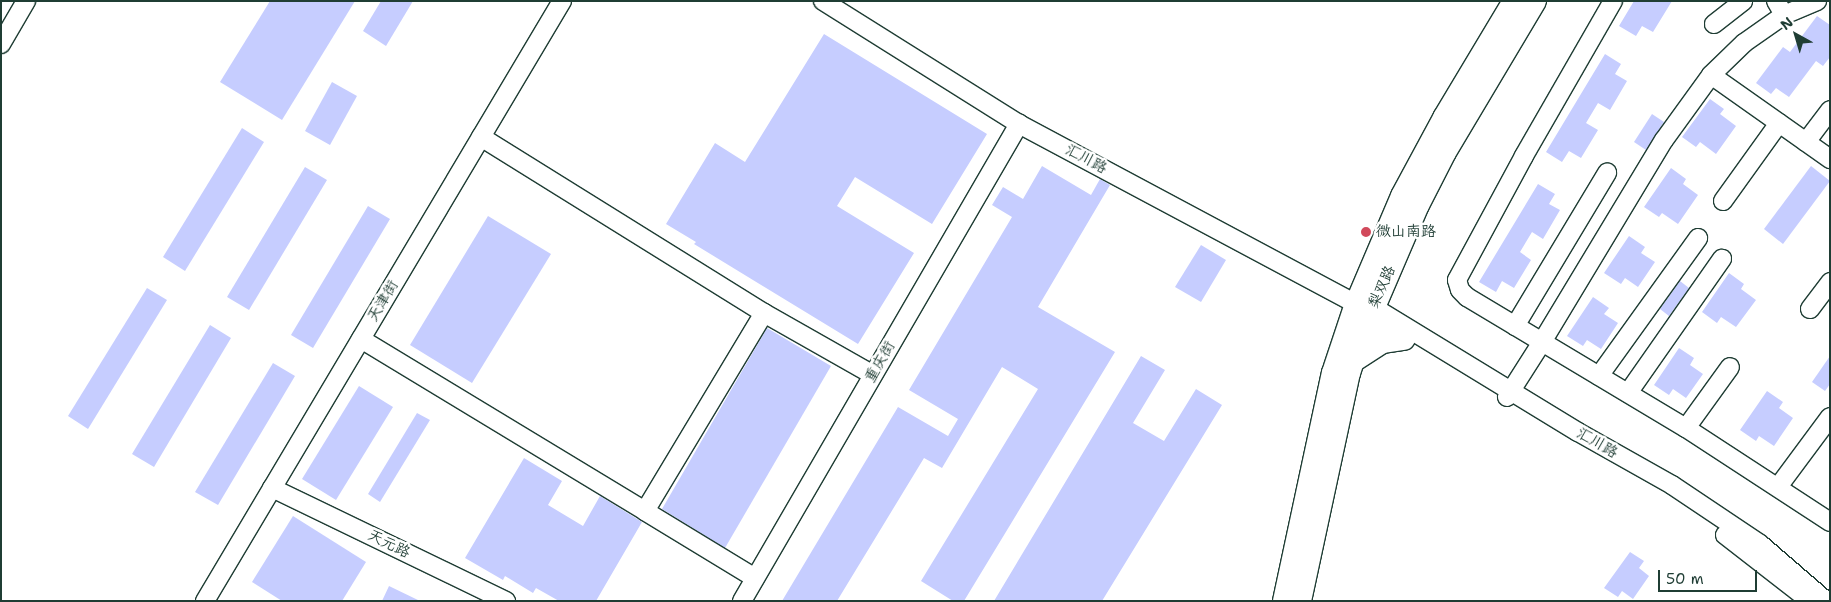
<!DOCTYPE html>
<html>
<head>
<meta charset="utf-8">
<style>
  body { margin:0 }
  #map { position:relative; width:1831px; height:602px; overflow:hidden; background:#fff; font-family:"Shantell Sans","LXGW WenKai TC",sans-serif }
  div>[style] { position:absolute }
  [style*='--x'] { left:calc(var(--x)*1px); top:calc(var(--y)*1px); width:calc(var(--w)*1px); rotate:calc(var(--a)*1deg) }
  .building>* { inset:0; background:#c6cdff }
  .roads { filter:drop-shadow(1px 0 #1f3d34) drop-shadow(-1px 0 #1f3d34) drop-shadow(0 1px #1f3d34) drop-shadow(0 -1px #1f3d34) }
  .minor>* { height:18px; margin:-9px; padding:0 9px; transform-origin:9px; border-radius:9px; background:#fff }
  .major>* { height:22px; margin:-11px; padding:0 11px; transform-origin:11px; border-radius:11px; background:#fff }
  .dots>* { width:14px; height:14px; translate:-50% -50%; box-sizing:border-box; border:2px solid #fff; border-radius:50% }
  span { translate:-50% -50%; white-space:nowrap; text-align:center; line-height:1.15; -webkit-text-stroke:5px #fff; paint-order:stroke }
  .street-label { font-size:15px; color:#1f3d34 }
  .poi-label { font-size:15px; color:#1f3d34 }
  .left { translate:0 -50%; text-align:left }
  .frame { position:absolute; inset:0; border:2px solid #1f3d34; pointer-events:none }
  .north { position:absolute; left:1771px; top:10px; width:50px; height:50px; -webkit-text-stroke:4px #fff; paint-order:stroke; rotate:321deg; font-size:14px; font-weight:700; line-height:20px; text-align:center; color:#1f3d34 }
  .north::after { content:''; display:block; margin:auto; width:18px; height:22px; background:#1f3d34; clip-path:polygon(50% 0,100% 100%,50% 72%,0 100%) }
  .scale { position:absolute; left:1658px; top:570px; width:99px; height:22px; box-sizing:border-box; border:2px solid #1f3d34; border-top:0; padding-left:6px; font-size:15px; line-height:18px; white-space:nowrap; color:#1f3d34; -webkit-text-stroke:4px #fff; paint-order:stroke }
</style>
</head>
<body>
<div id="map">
  <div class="building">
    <div style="clip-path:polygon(270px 1px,355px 1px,282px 120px,220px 82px)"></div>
    <div style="clip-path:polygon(381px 1px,413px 1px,386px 46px,363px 31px)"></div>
    <div style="clip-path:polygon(1634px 1px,1672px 1px,1653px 32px,1642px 26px,1636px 36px,1619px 26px)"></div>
    <div style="clip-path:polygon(1817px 16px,1830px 25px,1830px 57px,1823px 66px,1816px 61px,1789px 97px,1776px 88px,1771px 94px,1756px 83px,1783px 47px,1790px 52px)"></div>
    <div style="clip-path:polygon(824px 34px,987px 134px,932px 224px,855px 177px,837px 206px,914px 253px,858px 344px,694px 244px,696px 242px,666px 224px,715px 143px,745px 162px)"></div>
    <div style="clip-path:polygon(1605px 54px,1621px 64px,1615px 74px,1627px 81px,1610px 110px,1598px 103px,1586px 123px,1598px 130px,1581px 158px,1569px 151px,1562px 162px,1546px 152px)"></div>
    <div style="clip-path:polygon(332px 82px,357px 96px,330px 145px,305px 131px)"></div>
    <div style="clip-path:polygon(1710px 99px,1724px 109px,1720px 114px,1736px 126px,1716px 154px,1700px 142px,1696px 147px,1682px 137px)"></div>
    <div style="clip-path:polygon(1652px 114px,1664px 122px,1646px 150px,1634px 142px)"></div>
    <div style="clip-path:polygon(242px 128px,264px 142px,185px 271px,163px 257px)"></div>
    <div style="clip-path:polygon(1042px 166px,1091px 195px,1100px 179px,1110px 185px,1038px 307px,1115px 352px,964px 601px,953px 601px,921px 581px,1038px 389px,1002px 367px,942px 468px,924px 458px,837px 601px,782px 601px,898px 407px,948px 436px,958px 419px,909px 390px,1012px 217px,992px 205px,1003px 187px,1023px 199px)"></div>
    <div style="clip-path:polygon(1811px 166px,1830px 181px,1783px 244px,1764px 229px)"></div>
    <div style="clip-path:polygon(305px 167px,327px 180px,249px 310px,227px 297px)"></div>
    <div style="clip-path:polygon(1671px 168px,1686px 179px,1683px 184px,1698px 195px,1678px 224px,1662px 213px,1659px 217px,1644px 207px)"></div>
    <div style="clip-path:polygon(1538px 184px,1555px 194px,1549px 204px,1560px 210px,1543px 239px,1532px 232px,1520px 252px,1531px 260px,1514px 288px,1502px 281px,1496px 292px,1479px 282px)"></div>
    <div style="clip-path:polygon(368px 206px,390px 219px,313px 348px,291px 335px)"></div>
    <div style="clip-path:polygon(488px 216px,551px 254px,472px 383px,410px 345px)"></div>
    <div style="clip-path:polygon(1629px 236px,1645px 247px,1641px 253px,1655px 262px,1638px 287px,1625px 278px,1621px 284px,1604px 273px)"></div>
    <div style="clip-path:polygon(1201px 245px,1226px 260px,1201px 302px,1175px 287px)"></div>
    <div style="clip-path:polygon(1729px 273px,1744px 284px,1741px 289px,1756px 300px,1736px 327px,1721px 317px,1717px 323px,1702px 312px)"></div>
    <div style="clip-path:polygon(1680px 281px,1689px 288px,1669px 316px,1660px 309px)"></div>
    <div style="clip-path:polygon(147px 288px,167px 300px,88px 429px,68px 416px)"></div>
    <div style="clip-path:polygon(1593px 297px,1609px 308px,1604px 314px,1618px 323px,1601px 349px,1587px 340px,1583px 346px,1567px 336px)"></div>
    <div style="clip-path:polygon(210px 325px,231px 338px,154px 467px,132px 454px)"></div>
    <div style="clip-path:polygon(767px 328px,831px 366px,725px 548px,662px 509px)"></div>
    <div style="clip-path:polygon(1679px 348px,1694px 358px,1690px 365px,1703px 374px,1686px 398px,1673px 389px,1669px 395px,1654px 385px)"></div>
    <div style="clip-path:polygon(1141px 356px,1165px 370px,1133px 423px,1164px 441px,1196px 389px,1222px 405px,1102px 601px,994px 601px)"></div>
    <div style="clip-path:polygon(1830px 356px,1830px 384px,1825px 391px,1812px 382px)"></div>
    <div style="clip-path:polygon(273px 363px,295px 376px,218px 505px,195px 492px)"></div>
    <div style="clip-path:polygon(359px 386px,393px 407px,336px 500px,302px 479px)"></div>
    <div style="clip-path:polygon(1767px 391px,1783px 402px,1779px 408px,1793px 418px,1774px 446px,1759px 436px,1756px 441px,1740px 430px)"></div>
    <div style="clip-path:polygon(417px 413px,430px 420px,380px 502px,368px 494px)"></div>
    <div style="clip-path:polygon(524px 458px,562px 481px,548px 505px,583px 526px,600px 496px,642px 522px,596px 601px,559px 601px,536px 588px,533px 593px,505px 576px,503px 580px,465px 558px)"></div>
    <div style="clip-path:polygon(293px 516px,366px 562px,342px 601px,282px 601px,252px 582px)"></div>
    <div style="clip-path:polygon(1630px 552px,1644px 561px,1639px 568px,1649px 576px,1633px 599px,1622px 591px,1618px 597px,1604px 588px)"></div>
    <div style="clip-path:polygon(389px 586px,420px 601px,382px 601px)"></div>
  </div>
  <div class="roads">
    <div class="minor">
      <div style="--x:823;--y:1;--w:231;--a:32.1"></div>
      <div style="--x:1019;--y:124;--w:382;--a:28.1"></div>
      <div style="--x:1356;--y:304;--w:17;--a:10"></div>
      <div style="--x:1373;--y:307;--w:240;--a:31.4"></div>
      <div style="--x:1578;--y:432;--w:108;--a:29.4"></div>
      <div style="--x:1672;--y:485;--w:106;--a:33.8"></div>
      <div style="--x:1760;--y:544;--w:87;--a:40.8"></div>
      <div style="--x:1613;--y:1;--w:179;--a:119.9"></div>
      <div style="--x:1524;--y:156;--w:141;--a:118.4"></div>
      <div style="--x:1457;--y:280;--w:10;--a:73"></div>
      <div style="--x:1460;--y:290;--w:10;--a:45"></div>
      <div style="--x:1467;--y:297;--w:255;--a:30.9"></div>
      <div style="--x:1686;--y:428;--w:172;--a:33.1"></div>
      <div style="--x:1776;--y:1;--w:16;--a:60"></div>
      <div style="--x:1714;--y:24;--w:37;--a:-38"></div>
      <div style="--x:1;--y:44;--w:50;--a:-59.8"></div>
      <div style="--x:1711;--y:75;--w:146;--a:35.2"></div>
      <div style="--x:481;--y:137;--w:333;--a:31.9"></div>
      <div style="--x:764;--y:313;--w:125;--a:29.6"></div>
      <div style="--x:1806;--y:142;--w:40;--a:-53"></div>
      <div style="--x:1723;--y:201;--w:96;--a:-54.3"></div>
      <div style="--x:1810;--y:309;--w:34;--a:-53"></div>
      <div style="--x:1515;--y:326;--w:179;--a:-59"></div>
      <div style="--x:361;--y:339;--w:332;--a:31.2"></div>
      <div style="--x:1355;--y:343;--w:34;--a:-26"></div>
      <div style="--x:1386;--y:328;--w:22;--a:3"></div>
      <div style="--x:1599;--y:376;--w:170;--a:-54.3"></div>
      <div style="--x:1628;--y:393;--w:164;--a:-55"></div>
      <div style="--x:1507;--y:397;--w:65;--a:-57.5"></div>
      <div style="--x:1542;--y:342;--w:236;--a:-58.9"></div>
      <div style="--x:1664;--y:140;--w:80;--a:-54.1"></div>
      <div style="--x:1711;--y:75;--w:46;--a:-44.1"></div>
      <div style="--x:1744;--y:43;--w:49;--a:-35"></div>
      <div style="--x:1784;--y:15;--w:36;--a:-23"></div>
      <div style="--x:1686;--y:428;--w:75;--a:-54.2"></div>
      <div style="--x:1778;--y:487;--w:87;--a:-53.4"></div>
      <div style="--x:272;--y:488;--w:260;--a:25.8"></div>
      <div style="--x:1725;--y:535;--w:101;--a:37.8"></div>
      <div style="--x:755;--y:578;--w:129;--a:-148.7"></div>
      <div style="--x:645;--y:511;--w:231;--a:-59"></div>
      <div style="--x:205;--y:601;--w:698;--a:-59.25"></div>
      <div style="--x:742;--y:601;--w:552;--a:-59.86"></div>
    </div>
    <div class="major">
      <div style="--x:1353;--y:361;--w:35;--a:-33"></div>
      <div style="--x:1382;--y:342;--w:22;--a:-8"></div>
      <div style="--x:1284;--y:601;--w:233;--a:-77.9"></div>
      <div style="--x:1333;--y:373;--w:73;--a:-71.6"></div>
      <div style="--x:1356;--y:304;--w:117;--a:-66.9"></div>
      <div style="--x:1402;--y:196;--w:89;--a:-61.7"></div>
      <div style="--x:1444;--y:118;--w:136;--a:-59.1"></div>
      <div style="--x:1300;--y:601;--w:233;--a:-77.9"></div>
      <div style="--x:1349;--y:373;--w:35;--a:-72"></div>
      <div style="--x:1360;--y:340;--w:147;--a:-66.8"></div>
      <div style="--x:1418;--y:205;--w:59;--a:-63"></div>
      <div style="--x:1445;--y:152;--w:176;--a:-59.2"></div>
    </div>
  </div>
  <div class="dots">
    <div style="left:1366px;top:232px;background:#d1495b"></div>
  </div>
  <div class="street-label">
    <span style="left:1086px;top:159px;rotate:28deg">汇川路</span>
    <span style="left:1382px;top:287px;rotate:-66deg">梨双路</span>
    <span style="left:383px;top:301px;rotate:-59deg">天津街</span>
    <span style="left:880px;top:362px;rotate:-60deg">重庆街</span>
    <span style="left:1597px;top:443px;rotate:30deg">汇川路</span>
    <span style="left:389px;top:544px;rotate:26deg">天元路</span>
  </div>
  <div class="poi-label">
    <span class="left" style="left:1376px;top:232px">微山南路</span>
  </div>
  <div class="frame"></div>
  <div class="north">N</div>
  <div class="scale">50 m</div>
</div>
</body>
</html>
